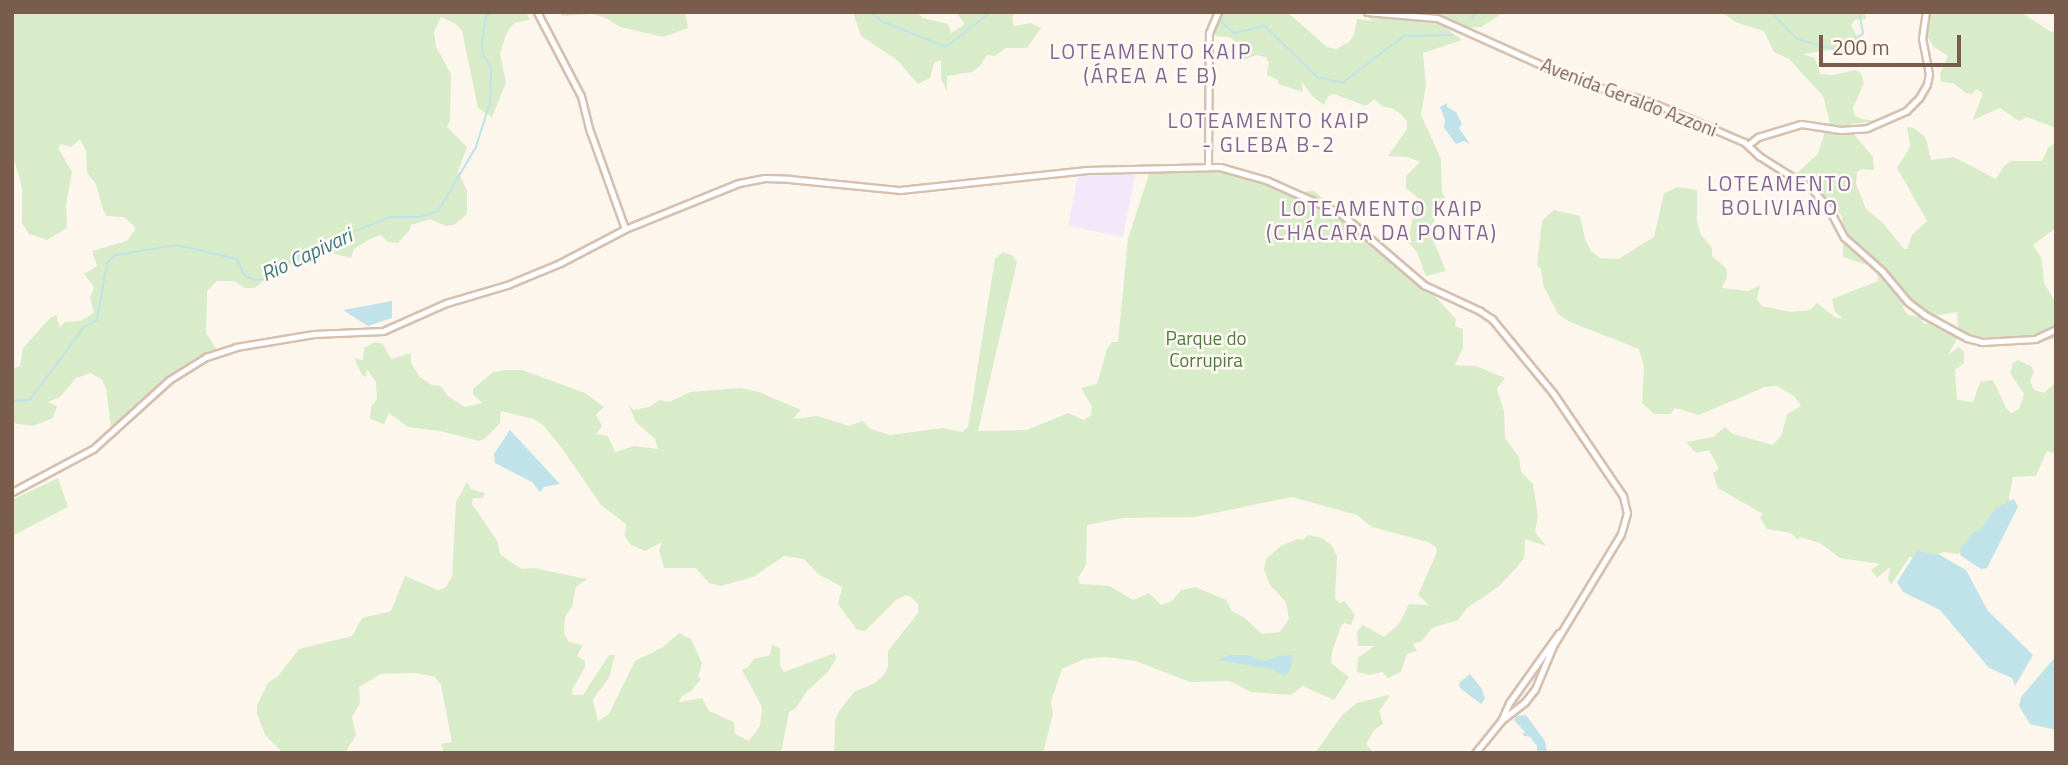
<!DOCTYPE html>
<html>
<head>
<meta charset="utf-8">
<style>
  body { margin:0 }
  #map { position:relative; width:2068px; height:765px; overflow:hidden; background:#fdf6ec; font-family:"Titillium Web",sans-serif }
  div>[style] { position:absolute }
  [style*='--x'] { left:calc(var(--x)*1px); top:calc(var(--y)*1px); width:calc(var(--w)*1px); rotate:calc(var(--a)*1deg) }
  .education>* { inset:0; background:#f3e8fa }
  .green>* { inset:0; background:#d8ecc9 }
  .water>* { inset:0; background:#bfe3e8 }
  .stream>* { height:2px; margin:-1px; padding:0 1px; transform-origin:1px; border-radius:1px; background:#bfe3e8 }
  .roads { filter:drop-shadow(2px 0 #d6c0b0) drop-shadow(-2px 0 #d6c0b0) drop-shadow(0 2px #d6c0b0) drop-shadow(0 -2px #d6c0b0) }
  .secondary>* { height:5px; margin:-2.5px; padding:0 2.5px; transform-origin:2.5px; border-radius:2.5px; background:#fff }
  span { translate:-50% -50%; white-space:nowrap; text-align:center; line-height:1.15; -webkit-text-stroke:5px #fffaf3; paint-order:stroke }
  .street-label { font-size:19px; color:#7a5c4d }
  .park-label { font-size:19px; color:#537a41 }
  .neighbourhood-label { font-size:21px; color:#846695; letter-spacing:2px }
  .water-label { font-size:21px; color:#437c86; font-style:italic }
  .frame { position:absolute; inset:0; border:14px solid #7a5c4d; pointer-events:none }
  .scale { position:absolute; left:1819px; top:35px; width:142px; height:32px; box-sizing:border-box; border:4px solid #7a5c4d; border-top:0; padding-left:9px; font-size:21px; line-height:24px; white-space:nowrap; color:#7a5c4d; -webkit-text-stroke:5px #fffaf3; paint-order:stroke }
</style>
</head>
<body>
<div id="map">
  <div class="education">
    <div style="clip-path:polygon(1136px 170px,1123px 237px,1068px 226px,1078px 174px)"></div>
  </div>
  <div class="green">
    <div style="clip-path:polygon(12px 12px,526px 12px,530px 20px,514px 23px,507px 32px,500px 53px,506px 83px,492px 117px,478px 108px,462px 31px,456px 24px,441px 17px,434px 32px,436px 47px,451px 74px,450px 120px,447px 127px,467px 147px,458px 171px,467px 191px,467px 214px,454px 225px,446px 226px,430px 219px,411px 225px,410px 230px,398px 243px,388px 242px,381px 235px,370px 239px,354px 249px,351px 258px,324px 251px,275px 271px,255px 288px,245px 288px,234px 281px,217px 281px,207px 291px,206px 333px,218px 351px,185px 369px,111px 428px,106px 388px,101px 379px,91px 373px,76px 378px,60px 397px,48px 402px,57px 406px,53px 418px,33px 426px,12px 423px,12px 369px,20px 366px,23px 348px,50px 318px,56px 315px,60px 327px,65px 322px,80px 321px,94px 313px,90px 298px,94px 287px,84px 274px,97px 266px,92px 251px,127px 241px,136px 228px,124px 217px,107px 216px,103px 210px,96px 184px,87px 173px,86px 151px,80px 139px,71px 147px,61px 144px,58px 148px,72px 172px,66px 205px,67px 228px,47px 240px,29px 234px,22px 223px,22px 188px,12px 152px)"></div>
    <div style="clip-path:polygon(558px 12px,685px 12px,688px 28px,663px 37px,620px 27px,606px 18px,592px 14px,562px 16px)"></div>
    <div style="clip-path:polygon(853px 12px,916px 12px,923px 18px,948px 24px,951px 33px,965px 24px,956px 12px,1015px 12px,1012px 19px,1014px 26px,1030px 23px,1041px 28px,1027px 48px,1006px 48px,995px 56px,987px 55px,980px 66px,972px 72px,947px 76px,947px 91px,941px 79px,941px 60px,934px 63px,930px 78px,918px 84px,897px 60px,861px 36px)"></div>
    <div style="clip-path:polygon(1220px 12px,1287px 12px,1327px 47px,1336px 49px,1349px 42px,1354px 35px,1357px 19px,1372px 21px,1364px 12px,1504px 12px,1481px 27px,1463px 28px,1445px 24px,1446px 28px,1462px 40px,1423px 53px,1426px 85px,1421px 115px,1441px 159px,1442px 193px,1446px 199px,1429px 230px,1446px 271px,1426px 276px,1417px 252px,1408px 242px,1417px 197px,1406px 188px,1406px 176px,1420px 162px,1408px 157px,1388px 156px,1407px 129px,1407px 121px,1402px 115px,1392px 108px,1383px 107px,1374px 99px,1368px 105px,1363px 105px,1334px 94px,1328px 96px,1324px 105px,1312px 96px,1302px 82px,1303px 92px,1278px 84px,1278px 80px,1267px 75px,1269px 63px,1266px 57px,1256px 55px,1239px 62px,1237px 43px,1229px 37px,1215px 36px,1214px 25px)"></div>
    <div style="clip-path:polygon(1709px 12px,1865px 13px,1866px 19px,1855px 20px,1851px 25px,1858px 38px,1856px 46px,1803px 54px,1815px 58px,1820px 74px,1833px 75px,1855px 70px,1861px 73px,1864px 83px,1853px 108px,1855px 116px,1862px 119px,1877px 121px,1851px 124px,1853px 133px,1873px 157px,1874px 170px,1862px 169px,1857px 172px,1856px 184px,1866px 209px,1883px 223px,1904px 249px,1907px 249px,1912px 235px,1927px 221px,1897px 168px,1910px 147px,1907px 127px,1914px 128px,1926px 138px,1931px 160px,1954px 157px,1996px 179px,2004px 166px,2011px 161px,2042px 161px,2048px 148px,2056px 142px,2056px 228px,2033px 245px,2042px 259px,2044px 283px,2056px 303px,2056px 338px,2047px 341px,2023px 337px,1973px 337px,1958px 328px,1957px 312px,1934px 316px,1909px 301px,1905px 301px,1903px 308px,1908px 315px,1920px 317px,1924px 324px,1938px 323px,1958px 337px,1948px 355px,1959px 347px,1964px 352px,1964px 363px,1955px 370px,1957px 400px,1973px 402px,1980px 382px,1993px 380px,2006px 408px,2011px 413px,2019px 409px,2024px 394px,2010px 373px,2013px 363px,2018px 360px,2031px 366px,2034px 372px,2030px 381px,2034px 390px,2044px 393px,2056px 382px,2056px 454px,2047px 451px,2036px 476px,2013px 477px,2009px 497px,2013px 513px,1958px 554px,1943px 552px,1921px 564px,1910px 556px,1891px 585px,1888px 580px,1890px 567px,1877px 578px,1871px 570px,1880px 564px,1840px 558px,1820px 543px,1800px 537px,1798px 540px,1791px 533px,1767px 529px,1760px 518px,1763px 514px,1718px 488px,1713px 473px,1719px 469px,1709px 450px,1696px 453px,1686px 442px,1713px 437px,1725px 427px,1733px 434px,1773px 445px,1782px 434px,1787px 414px,1801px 406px,1795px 397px,1777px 386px,1765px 387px,1699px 415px,1675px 408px,1670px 414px,1654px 414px,1642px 403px,1644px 367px,1639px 349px,1570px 322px,1558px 314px,1543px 285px,1541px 269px,1537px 265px,1542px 221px,1554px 210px,1580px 216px,1585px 239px,1591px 251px,1600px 258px,1618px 259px,1654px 237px,1664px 193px,1678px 187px,1697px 190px,1697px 221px,1701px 235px,1712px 248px,1712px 256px,1726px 268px,1727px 277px,1722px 288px,1748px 291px,1760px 285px,1757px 300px,1762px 306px,1791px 312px,1810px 310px,1817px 303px,1836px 318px,1842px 318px,1835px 312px,1832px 299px,1878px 281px,1877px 274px,1867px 265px,1843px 257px,1842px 216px,1796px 174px,1818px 154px,1824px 135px,1823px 123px,1830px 123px,1823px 96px,1789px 59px,1774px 52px,1764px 31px,1735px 22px,1726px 15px)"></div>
    <div style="clip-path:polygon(1928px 12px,2021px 12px,2051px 32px,2056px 31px,2056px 128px,2027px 117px,2019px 121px,2000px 108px,1973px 120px,1983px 93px,1976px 89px,1972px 94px,1966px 93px,1953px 83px,1941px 82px,1940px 73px,1948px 56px,1934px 47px,1926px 35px)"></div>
    <div style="clip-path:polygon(1151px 168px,1213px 169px,1246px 175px,1289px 193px,1314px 191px,1431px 292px,1456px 319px,1455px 326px,1463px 329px,1463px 348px,1455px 365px,1476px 366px,1505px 378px,1497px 389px,1504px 411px,1505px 438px,1519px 457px,1521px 472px,1533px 484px,1538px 516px,1535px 532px,1546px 546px,1525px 539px,1524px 558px,1517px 567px,1498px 587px,1467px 608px,1458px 620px,1432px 628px,1422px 641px,1413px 644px,1417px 651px,1407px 654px,1401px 672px,1388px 678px,1382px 672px,1370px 675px,1357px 672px,1358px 658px,1374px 646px,1358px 646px,1357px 631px,1363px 625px,1384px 637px,1399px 624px,1409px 604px,1429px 605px,1418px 595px,1437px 552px,1436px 547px,1428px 542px,1372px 527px,1357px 515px,1292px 497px,1195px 517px,1123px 518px,1087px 525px,1086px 565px,1078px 578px,1080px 584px,1110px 586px,1133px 600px,1149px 593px,1161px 605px,1172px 601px,1181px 590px,1195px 587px,1226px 600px,1232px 611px,1245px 618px,1262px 634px,1280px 632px,1289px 619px,1286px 602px,1270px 585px,1264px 570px,1266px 559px,1281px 546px,1297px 539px,1303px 540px,1308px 535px,1322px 538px,1332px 546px,1337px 556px,1335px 599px,1340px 603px,1345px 601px,1355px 615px,1351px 625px,1344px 623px,1341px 626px,1332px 652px,1331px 663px,1349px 677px,1334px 700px,1303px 686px,1291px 695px,1251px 692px,1230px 681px,1190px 682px,1136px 661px,1105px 657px,1084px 659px,1062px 669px,1051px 702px,1053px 714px,1043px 753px,834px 753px,835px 720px,839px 711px,854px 692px,875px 683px,884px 675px,888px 667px,888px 651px,918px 613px,918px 604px,912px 598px,906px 595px,896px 600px,865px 631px,857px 630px,838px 604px,842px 587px,818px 574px,804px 559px,784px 556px,753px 577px,721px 586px,709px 583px,696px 568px,664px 568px,659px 550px,662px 542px,645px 551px,631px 545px,625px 536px,626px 524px,601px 505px,561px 447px,543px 425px,533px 419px,501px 411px,500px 423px,486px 438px,479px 441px,440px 431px,408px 427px,389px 413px,384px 424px,370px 419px,371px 406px,377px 399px,376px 382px,367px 369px,366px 377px,362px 375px,354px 358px,363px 360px,364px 348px,375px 342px,383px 344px,391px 359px,411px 353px,411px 363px,420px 377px,432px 385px,441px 386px,448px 396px,465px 407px,482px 403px,473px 394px,473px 389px,493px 372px,506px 370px,522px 370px,585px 393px,604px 407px,596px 415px,602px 426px,596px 434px,608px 436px,615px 452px,634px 446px,658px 449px,655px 439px,636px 422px,628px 403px,633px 410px,649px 407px,659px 400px,669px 402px,690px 392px,741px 388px,759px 392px,801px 410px,793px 419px,817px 416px,849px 426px,862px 421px,871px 429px,890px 435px,943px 428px,962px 432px,968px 427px,995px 259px,1003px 252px,1012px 255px,1017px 262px,978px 431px,1027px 430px,1068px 413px,1084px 420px,1091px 415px,1092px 407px,1081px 388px,1097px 384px,1107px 349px,1112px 342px,1118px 342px,1128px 239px)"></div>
    <div style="clip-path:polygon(58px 478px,68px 507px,12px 536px,12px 500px)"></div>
    <div style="clip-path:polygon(467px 482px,471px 489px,485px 493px,483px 498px,473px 498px,472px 504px,498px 542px,500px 554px,509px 561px,522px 569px,534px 568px,587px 579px,576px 587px,572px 607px,565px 617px,564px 634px,569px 642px,583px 645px,577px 656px,585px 661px,585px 667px,572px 690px,573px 695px,583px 695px,609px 655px,615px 655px,609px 678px,593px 699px,598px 721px,609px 714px,635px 661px,663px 647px,679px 633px,691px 639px,702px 663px,698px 677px,701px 679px,691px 691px,681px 697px,679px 702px,702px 698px,709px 711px,734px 722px,735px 734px,749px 741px,760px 726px,762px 707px,742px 670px,748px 667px,754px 659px,770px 655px,772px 645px,780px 648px,780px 665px,784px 672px,835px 653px,836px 659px,828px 672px,808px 690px,795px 709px,789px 712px,781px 753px,444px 753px,441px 744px,452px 742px,441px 685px,435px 677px,416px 673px,381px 674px,359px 687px,360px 703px,352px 717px,356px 735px,345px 753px,283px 753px,265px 735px,257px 714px,257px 705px,268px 683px,278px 676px,299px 649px,352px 636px,362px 618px,391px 611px,405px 576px,438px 590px,445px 588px,452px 577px,456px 502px)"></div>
    <div style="clip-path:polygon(1388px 695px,1390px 696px,1379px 711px,1383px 724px,1374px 730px,1366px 744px,1374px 753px,1315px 753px,1343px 714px,1357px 703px)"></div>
  </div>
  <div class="water">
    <div style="clip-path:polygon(1447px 103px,1447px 107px,1456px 112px,1462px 124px,1459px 128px,1470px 144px,1464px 141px,1456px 144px,1444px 128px,1445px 120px,1440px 107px)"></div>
    <div style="clip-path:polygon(392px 301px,392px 318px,368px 326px,343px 310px)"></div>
    <div style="clip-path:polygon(510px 430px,560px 484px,544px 487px,540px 492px,532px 482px,495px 463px,494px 454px)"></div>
    <div style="clip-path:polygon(2014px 499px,2018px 507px,1987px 568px,1981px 569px,1960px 555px,1961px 548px,1973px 533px,1981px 529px,1996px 508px)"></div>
    <div style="clip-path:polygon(1917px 551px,1940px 555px,1966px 570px,1988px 611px,2033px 655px,2015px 686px,2012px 678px,1989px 668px,1940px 610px,1903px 592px,1897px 582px)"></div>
    <div style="clip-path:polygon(1230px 655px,1247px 655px,1264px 661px,1279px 656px,1293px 655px,1290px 671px,1284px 676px,1272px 669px,1217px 660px)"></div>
    <div style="clip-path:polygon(2056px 656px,2056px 730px,2030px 724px,2019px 706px,2021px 697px)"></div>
    <div style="clip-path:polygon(1470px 674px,1482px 689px,1485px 699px,1481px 704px,1460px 688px,1459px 683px)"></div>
    <div style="clip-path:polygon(1526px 715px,1545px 741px,1547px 753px,1537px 753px,1537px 746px,1530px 737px,1522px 735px,1525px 732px,1514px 720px,1517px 716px)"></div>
  </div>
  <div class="stream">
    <div style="--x:871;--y:12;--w:13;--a:42"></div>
    <div style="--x:881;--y:21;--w:70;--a:21.8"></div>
    <div style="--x:946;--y:47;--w:57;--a:-37.9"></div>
    <div style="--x:1771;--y:12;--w:37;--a:46"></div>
    <div style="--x:1797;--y:39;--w:46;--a:15.3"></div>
    <div style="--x:1841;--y:51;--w:28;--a:-39"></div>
    <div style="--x:1863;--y:33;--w:21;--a:-101"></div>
    <div style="--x:1472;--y:17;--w:9;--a:-32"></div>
    <div style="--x:1217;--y:18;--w:23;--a:41"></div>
    <div style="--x:1234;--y:33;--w:32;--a:-13"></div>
    <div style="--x:1265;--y:26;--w:73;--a:44.4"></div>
    <div style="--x:1317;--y:77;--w:26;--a:13"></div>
    <div style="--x:1342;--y:83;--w:78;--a:-37.2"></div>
    <div style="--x:1404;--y:36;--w:48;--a:-1.2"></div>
    <div style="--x:12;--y:401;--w:18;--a:-3"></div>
    <div style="--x:30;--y:400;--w:89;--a:-53.6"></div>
    <div style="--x:83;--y:328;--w:16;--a:-30"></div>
    <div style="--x:97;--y:320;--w:58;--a:-80"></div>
    <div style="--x:107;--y:263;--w:12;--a:-42"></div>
    <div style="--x:116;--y:255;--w:61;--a:-9.5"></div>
    <div style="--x:176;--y:245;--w:63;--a:12.9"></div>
    <div style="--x:237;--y:259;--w:19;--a:65"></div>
    <div style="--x:245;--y:276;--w:12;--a:20"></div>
    <div style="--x:256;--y:280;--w:9;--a:-6"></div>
    <div style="--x:265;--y:279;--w:55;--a:-34"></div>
    <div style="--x:311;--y:248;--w:86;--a:-21.2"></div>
    <div style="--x:391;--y:217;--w:29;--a:0"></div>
    <div style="--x:420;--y:217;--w:19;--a:-18"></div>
    <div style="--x:438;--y:211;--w:74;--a:-59.3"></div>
    <div style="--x:476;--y:147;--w:47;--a:-72.7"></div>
    <div style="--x:490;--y:102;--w:34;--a:-88"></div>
    <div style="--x:491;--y:68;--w:17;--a:-121"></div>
    <div style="--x:482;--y:53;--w:11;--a:-90"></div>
    <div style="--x:482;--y:42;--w:26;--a:-81"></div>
    <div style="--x:486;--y:16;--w:7;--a:-34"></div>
  </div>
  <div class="roads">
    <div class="secondary">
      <div style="--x:537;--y:12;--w:95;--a:62.4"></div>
      <div style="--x:581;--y:96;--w:36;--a:76"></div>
      <div style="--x:590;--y:131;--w:104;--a:70.3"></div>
      <div style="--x:1367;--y:12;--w:70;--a:4.9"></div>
      <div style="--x:1437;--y:18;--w:154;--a:24.2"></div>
      <div style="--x:1577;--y:81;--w:77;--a:15.8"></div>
      <div style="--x:1651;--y:102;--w:101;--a:23.3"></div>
      <div style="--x:1744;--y:142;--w:21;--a:43"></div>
      <div style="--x:1759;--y:156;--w:64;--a:32.2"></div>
      <div style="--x:1813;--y:190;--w:25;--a:50"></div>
      <div style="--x:1829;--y:209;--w:32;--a:62"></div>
      <div style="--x:1844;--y:237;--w:51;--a:41.8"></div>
      <div style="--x:1882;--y:271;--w:40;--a:50"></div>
      <div style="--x:1908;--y:302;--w:21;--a:37"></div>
      <div style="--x:1925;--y:315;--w:48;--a:28.7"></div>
      <div style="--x:1967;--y:338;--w:16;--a:15"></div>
      <div style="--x:1982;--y:342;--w:53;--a:-3.2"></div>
      <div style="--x:2035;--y:339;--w:23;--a:-25"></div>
      <div style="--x:1748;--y:145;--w:13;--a:-39"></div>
      <div style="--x:1758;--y:137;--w:45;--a:-16.8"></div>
      <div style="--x:1801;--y:124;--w:40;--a:8.5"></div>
      <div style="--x:1841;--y:130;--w:26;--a:-4"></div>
      <div style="--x:1867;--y:128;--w:43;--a:-23.6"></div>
      <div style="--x:1906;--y:111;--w:18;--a:-45"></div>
      <div style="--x:1919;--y:98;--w:16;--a:-60"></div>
      <div style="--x:1927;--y:84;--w:10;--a:-79"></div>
      <div style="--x:1929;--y:74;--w:36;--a:-101"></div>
      <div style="--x:1922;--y:39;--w:27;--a:-82"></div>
      <div style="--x:1208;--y:166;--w:133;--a:-89.6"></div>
      <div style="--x:1209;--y:33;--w:23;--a:-67"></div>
      <div style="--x:12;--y:492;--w:92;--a:-28"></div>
      <div style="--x:93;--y:449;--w:103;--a:-42.2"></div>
      <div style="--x:169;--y:380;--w:44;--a:-31.9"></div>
      <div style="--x:206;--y:357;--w:32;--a:-18"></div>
      <div style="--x:236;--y:347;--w:79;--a:-9.5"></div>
      <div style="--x:314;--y:334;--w:69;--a:-2.5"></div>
      <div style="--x:383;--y:331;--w:69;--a:-24"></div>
      <div style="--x:446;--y:303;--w:64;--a:-16.4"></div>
      <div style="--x:507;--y:285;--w:57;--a:-22.5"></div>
      <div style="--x:560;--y:263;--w:73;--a:-27.6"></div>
      <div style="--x:625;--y:229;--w:123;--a:-22"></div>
      <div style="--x:739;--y:183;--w:26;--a:-11"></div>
      <div style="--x:765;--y:178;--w:24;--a:2"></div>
      <div style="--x:789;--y:179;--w:112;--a:5.7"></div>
      <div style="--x:900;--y:190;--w:188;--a:-6.1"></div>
      <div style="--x:1087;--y:170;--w:133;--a:-1.3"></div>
      <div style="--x:1220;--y:167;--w:48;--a:15.8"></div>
      <div style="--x:1266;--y:180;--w:81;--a:24"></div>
      <div style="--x:1340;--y:213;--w:111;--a:40.6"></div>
      <div style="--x:1424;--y:285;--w:62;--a:24.9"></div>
      <div style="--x:1480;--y:311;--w:14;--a:34"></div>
      <div style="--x:1492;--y:319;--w:96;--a:50.5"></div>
      <div style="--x:1553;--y:393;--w:125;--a:55.8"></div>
      <div style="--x:1623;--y:496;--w:17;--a:77"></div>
      <div style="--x:1627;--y:513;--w:22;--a:106"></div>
      <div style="--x:1621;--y:534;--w:131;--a:121.3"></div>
      <div style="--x:1553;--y:646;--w:47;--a:112.7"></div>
      <div style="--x:1535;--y:689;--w:16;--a:128"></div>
      <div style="--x:1525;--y:702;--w:31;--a:142"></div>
      <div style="--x:1475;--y:753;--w:41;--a:-50.9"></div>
      <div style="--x:1501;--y:721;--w:20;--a:-66"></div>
      <div style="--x:1509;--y:703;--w:86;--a:-54.5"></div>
    </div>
  </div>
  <div class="street-label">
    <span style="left:1629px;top:97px;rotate:21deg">Avenida Geraldo Azzoni</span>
  </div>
  <div class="park-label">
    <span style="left:1206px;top:349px">Parque do<br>Corrupira</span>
  </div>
  <div class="neighbourhood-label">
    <span style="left:1151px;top:63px">LOTEAMENTO KAIP<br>(ÁREA A E B)</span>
    <span style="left:1269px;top:132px">LOTEAMENTO KAIP<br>- GLEBA B-2</span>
    <span style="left:1780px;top:195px">LOTEAMENTO<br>BOLIVIANO</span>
    <span style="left:1382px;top:220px">LOTEAMENTO KAIP<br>(CHÁCARA DA PONTA)</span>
  </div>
  <div class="water-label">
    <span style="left:306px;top:254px;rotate:-25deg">Rio Capivari</span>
  </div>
  <div class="frame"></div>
  <div class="scale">200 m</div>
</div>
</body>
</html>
